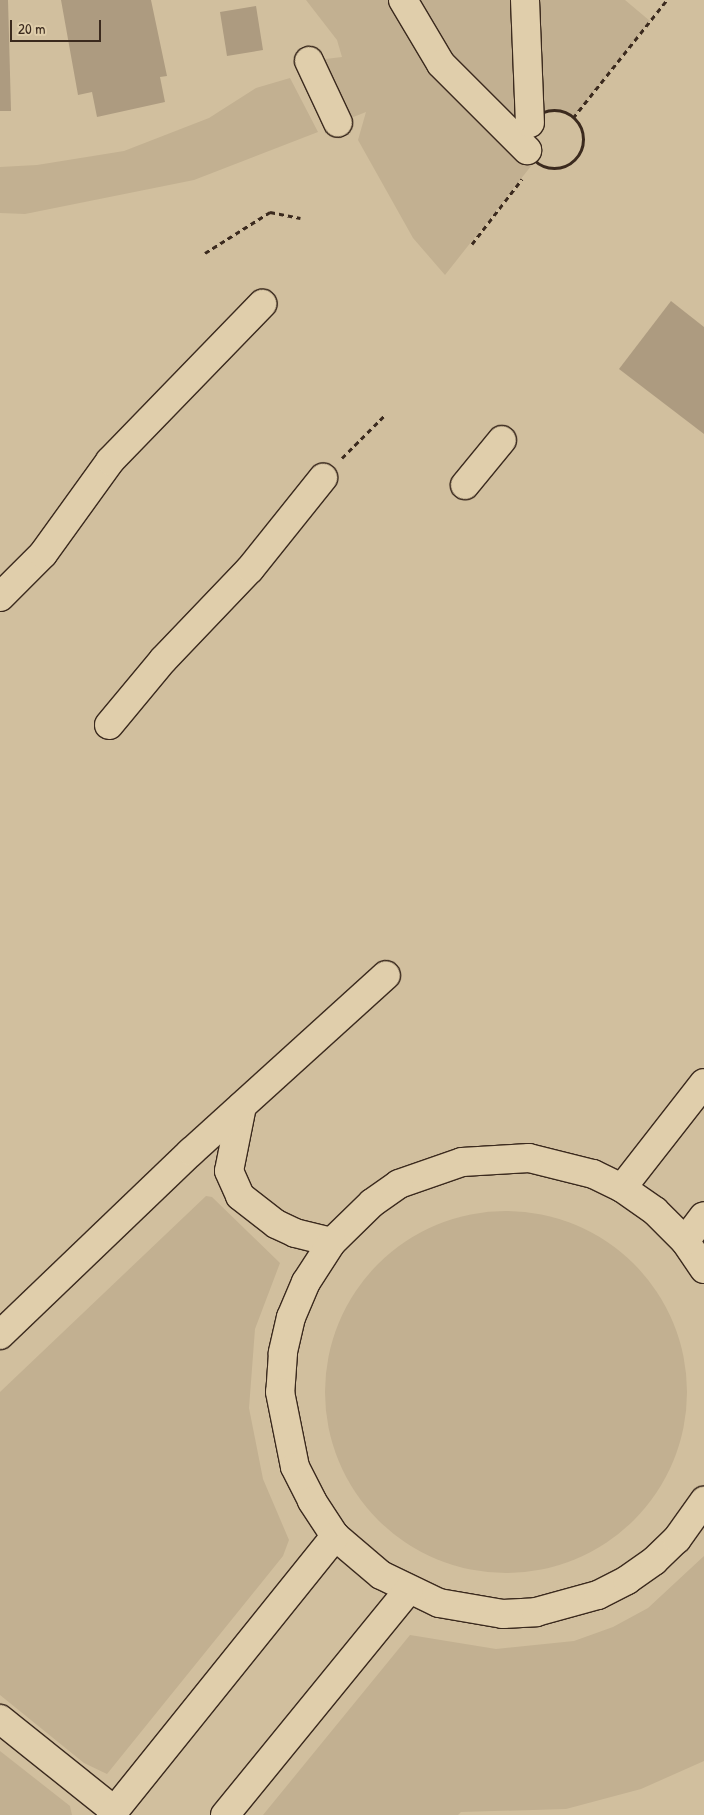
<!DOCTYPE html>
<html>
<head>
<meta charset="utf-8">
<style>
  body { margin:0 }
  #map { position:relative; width:704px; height:1815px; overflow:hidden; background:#e0ceab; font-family:"Patrick Hand",sans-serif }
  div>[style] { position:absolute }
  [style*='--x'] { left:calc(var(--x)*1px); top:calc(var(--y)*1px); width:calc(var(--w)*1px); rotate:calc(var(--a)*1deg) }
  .built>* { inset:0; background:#d1bf9e }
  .green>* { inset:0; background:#c2b091 }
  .round { border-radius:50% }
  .building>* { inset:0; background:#ad9b80 }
  .path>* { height:3px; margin-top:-1.5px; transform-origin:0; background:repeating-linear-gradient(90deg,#3b2a1e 0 5px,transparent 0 9px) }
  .path>.ring { margin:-1.5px; padding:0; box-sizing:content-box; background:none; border:3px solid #3b2a1e; border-radius:50% }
  .roads { filter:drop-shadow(1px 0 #3b2a1e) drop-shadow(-1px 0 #3b2a1e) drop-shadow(0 1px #3b2a1e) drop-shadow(0 -1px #3b2a1e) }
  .minor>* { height:28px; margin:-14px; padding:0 14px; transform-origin:14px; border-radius:14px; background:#e0ceab }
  span { translate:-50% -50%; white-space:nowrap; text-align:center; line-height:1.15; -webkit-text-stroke:4px #e0ceab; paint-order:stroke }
  .scale { position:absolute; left:10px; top:20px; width:91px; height:22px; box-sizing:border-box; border:2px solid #3b2a1e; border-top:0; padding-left:6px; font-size:15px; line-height:18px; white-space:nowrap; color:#3b2a1e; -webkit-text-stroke:4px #e0ceab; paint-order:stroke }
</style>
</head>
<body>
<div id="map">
  <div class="built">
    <div style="clip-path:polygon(0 0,704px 0,704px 1815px,0 1815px)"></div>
  </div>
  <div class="green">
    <div style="clip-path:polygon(306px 0,625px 0,650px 21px,573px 118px,560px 111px,541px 113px,527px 150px,535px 161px,445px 275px,413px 238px,358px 140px,366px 112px,338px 123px,309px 61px,342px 57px,337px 40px)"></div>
    <div style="clip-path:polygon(290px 78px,318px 132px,194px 180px,25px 214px,0 213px,0 167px,37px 165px,124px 151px,209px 118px,256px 88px)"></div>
    <div style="clip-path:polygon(206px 1196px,212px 1197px,280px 1263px,255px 1329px,249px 1408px,263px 1479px,289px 1540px,283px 1556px,107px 1774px,84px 1763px,0 1695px,0 1392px)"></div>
    <div class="round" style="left:325px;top:1211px;width:362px;height:362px"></div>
    <div style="clip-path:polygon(704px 1556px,704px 1761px,641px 1789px,566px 1809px,461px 1812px,458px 1815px,263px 1815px,410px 1635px,496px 1649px,574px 1641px,613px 1627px,648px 1608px)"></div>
    <div style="clip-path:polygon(0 1751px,70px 1806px,72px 1815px,0 1815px)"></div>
  </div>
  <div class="building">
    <div style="clip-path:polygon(0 0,8px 0,11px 111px,0 111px)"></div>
    <div style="clip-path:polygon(61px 0,151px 0,167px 76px,160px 77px,165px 102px,97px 117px,92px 92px,78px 95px)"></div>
    <div style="clip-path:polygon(256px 6px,263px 50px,227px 56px,220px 12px)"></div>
    <div style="clip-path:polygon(671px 301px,704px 327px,704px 434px,619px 369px)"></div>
  </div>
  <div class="path">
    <div class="ring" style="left:525px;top:110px;width:55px;height:55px"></div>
    <div style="--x:573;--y:118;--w:151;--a:-51.5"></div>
    <div style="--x:472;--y:244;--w:82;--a:-52.4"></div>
    <div style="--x:205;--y:253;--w:77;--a:-32.2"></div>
    <div style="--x:270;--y:212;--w:31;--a:11"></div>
    <div style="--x:342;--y:458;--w:62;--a:-45"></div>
  </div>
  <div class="roads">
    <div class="minor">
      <div style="--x:403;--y:0;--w:74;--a:59.3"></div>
      <div style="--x:441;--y:64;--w:122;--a:45"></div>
      <div style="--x:525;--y:0;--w:123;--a:87.7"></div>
      <div style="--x:309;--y:61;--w:68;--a:64.9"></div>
      <div style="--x:465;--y:485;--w:58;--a:-50.6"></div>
      <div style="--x:0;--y:597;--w:61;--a:-45"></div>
      <div style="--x:43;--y:554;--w:115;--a:-54.2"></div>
      <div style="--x:110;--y:461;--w:219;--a:-45.9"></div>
      <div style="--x:109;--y:725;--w:85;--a:-50.3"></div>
      <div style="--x:163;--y:660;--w:126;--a:-46.3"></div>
      <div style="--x:250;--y:569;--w:117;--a:-51.3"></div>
      <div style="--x:242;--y:1106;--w:66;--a:101.3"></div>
      <div style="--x:229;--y:1171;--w:27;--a:66"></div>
      <div style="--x:240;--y:1196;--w:46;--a:37.9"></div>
      <div style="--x:276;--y:1224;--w:21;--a:25"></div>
      <div style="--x:295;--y:1233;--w:38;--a:14"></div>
      <div style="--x:622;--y:1188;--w:133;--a:-52"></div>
      <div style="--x:685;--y:1241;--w:31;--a:-53"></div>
      <div style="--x:704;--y:1269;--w:34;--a:-124"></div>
      <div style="--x:685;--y:1241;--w:42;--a:-135"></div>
      <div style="--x:655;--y:1211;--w:40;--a:-145.1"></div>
      <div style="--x:622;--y:1188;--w:32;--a:-154"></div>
      <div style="--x:593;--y:1174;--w:66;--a:-166"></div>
      <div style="--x:529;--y:1158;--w:67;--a:176.6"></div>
      <div style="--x:462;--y:1162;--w:67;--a:160.8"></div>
      <div style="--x:399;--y:1184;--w:33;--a:145"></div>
      <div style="--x:372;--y:1203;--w:56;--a:135.7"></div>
      <div style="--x:332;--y:1242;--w:48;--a:123"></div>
      <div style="--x:306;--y:1282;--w:38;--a:113"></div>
      <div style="--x:291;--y:1317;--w:37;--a:103"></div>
      <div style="--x:283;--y:1353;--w:39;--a:94"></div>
      <div style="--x:280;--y:1392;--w:76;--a:78.7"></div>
      <div style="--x:295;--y:1467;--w:38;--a:63"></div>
      <div style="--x:312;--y:1501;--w:42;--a:56.7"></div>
      <div style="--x:335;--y:1536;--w:60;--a:40.3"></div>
      <div style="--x:381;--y:1575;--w:64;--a:25.8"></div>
      <div style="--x:439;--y:1603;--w:65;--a:9.8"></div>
      <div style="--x:503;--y:1614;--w:33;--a:-3"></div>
      <div style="--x:536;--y:1612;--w:64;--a:-15.3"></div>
      <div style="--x:598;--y:1595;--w:33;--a:-27"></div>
      <div style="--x:627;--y:1580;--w:33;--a:-35"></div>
      <div style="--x:654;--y:1561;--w:32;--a:-44"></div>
      <div style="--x:677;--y:1539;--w:47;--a:-54.6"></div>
      <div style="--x:0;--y:1335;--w:265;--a:-43.8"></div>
      <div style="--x:191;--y:1152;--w:263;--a:-42.2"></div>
      <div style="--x:0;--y:1719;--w:147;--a:38.7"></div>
      <div style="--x:111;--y:1815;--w:358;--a:-51.2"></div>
      <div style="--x:225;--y:1815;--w:291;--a:-50.8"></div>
    </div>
  </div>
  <div class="scale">20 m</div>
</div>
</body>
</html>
